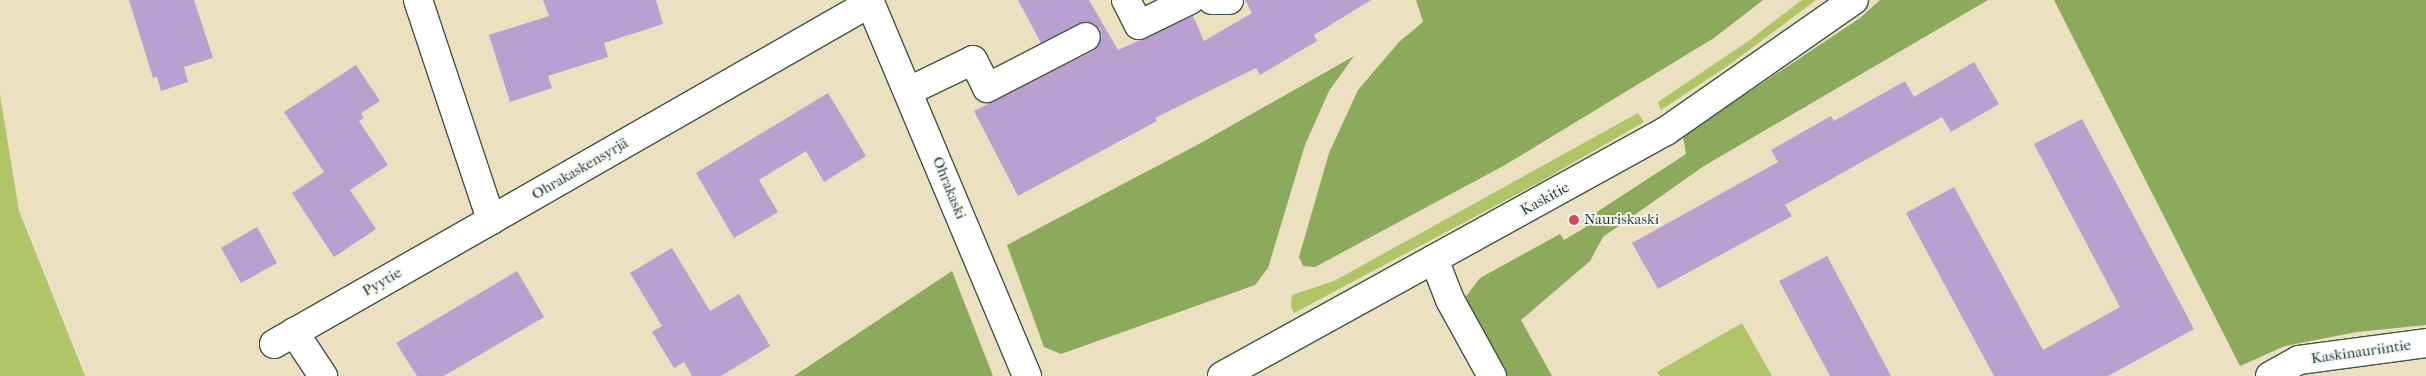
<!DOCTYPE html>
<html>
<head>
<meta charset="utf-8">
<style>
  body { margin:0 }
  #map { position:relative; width:2426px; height:376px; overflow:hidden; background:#ebe0bf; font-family:"IM FELL French Canon",serif }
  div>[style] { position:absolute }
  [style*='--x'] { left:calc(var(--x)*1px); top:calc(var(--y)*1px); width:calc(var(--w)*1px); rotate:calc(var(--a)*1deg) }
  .green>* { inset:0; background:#b0c468 }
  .forest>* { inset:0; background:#8caa5c }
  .building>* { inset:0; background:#baa0d0 }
  .roads { filter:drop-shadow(1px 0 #3e5549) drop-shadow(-1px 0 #3e5549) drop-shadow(0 1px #3e5549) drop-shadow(0 -1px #3e5549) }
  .minor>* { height:28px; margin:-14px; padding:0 14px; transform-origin:14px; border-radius:14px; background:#fff }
  .dots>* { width:14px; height:14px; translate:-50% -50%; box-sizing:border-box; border:2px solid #f6f6f2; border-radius:50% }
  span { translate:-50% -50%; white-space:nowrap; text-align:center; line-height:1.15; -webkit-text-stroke:4px #f6f6f2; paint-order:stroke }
  .street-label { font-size:15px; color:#1f3d34 }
  .poi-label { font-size:15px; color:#1f3d34 }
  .left { translate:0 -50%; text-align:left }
</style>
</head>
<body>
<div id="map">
  <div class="green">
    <div style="clip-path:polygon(1802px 0,1816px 0,1729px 65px,1661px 110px,1658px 102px,1747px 42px)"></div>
    <div style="clip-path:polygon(0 95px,19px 211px,85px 376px,0 376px)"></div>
    <div style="clip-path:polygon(1638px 113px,1644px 122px,1538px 183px,1294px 313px,1291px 307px,1292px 295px,1334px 281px)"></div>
    <div style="clip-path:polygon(1742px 323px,1772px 376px,1660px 376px,1657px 372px)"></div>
  </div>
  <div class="forest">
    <div style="clip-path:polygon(1416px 0,1763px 0,1714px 38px,1505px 165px,1315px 267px,1303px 266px,1299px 257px,1329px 153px,1358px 90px,1399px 42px,1423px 22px)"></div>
    <div style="clip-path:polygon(1880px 0,1988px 0,1704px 166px,1603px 237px,1590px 261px,1521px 320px,1552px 376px,1507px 376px,1464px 299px,1480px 278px,1560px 234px,1564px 240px,1586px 227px,1583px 221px,1686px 154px,1683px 136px,1860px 18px)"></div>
    <div style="clip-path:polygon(2054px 0,2426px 0,2426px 325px,2357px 332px,2285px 346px,2240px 366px)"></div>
    <div style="clip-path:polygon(1354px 56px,1329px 91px,1305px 145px,1268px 268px,1255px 285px,1061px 354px,1044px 347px,1007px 245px,1199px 144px)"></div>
    <div style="clip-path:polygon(952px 271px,993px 376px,794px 376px)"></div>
  </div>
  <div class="building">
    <div style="clip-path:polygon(129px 0,194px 0,213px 58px,184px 67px,188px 82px,161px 91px,157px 77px,153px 78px)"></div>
    <div style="clip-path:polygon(543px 0,656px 0,663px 24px,604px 43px,608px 57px,548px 76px,552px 88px,510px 102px,489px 35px,549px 16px)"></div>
    <div style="clip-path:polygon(1018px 0,1089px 0,1118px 50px,1193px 16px,1204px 41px,1252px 13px,1245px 0,1371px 0,1314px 35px,1317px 41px,1260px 75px,1256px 68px,1155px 118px,1157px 121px,1018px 196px,974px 111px,1093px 51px,1099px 45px,1102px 37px,1100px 29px,1095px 24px,1086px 21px,1041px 43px)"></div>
    <div style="clip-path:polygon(1974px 62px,1999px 104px,1951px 132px,1942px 117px,1785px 205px,1792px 216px,1658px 289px,1632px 243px,1778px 162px,1771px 150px,1831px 116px,1834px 121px,1905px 81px,1914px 97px)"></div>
    <div style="clip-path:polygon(356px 65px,380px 101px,361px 113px,364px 118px,359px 121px,388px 165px,350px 190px,376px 229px,334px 257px,292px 193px,324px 172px,284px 112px)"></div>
    <div style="clip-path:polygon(828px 93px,866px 156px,824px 182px,806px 151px,759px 180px,778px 212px,734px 238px,696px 173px)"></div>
    <div style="clip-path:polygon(2082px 119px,2194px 329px,2108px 376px,1994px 376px,1906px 213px,1954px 187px,2043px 350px,2120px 307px,2034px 144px)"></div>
    <div style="clip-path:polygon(257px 227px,277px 263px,241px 283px,221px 248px)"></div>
    <div style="clip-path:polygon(672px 248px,710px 311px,739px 294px,770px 346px,721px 376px,692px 376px,684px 362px,674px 368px,652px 332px,662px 326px,630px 273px)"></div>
    <div style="clip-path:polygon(1827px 256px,1873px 342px,1891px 376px,1830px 376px,1779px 281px)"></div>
    <div style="clip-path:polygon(517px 271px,544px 317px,444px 376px,417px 376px,396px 343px)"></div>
  </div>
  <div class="roads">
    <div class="minor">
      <div style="--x:418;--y:0;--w:232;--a:71.6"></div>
      <div style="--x:491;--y:220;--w:437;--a:-29.8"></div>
      <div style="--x:869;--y:0;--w:408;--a:67.2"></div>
      <div style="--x:1126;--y:0;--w:28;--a:63"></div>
      <div style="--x:1139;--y:25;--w:57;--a:-26.1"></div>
      <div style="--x:1212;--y:0;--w:17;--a:0"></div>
      <div style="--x:909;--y:91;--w:71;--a:-25.8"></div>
      <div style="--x:973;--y:60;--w:31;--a:63"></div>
      <div style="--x:987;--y:88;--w:111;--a:-27.3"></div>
      <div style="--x:1434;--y:259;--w:44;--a:68.7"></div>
      <div style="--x:1450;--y:300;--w:87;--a:61.1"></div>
      <div style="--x:294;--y:332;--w:53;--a:56.6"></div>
      <div style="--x:274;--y:344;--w:250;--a:-29.7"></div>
      <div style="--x:1222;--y:376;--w:507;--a:-28.89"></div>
      <div style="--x:1666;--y:131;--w:229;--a:-34.9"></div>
      <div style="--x:2270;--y:376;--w:33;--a:-29"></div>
      <div style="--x:2299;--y:360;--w:128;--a:-7.6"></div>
    </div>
  </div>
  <div class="dots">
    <div style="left:1574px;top:220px;background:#d1495b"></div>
  </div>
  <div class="street-label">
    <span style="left:580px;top:169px;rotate:-30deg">Ohrakaskensyrjä</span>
    <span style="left:949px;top:188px;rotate:68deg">Ohrakaski</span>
    <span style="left:1545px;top:199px;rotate:-29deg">Kaskitie</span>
    <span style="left:382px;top:282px;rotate:-30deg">Pyytie</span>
    <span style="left:2361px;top:352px;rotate:-8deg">Kaskinauriintie</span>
  </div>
  <div class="poi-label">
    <span class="left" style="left:1584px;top:220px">Nauriskaski</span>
  </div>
</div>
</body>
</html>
